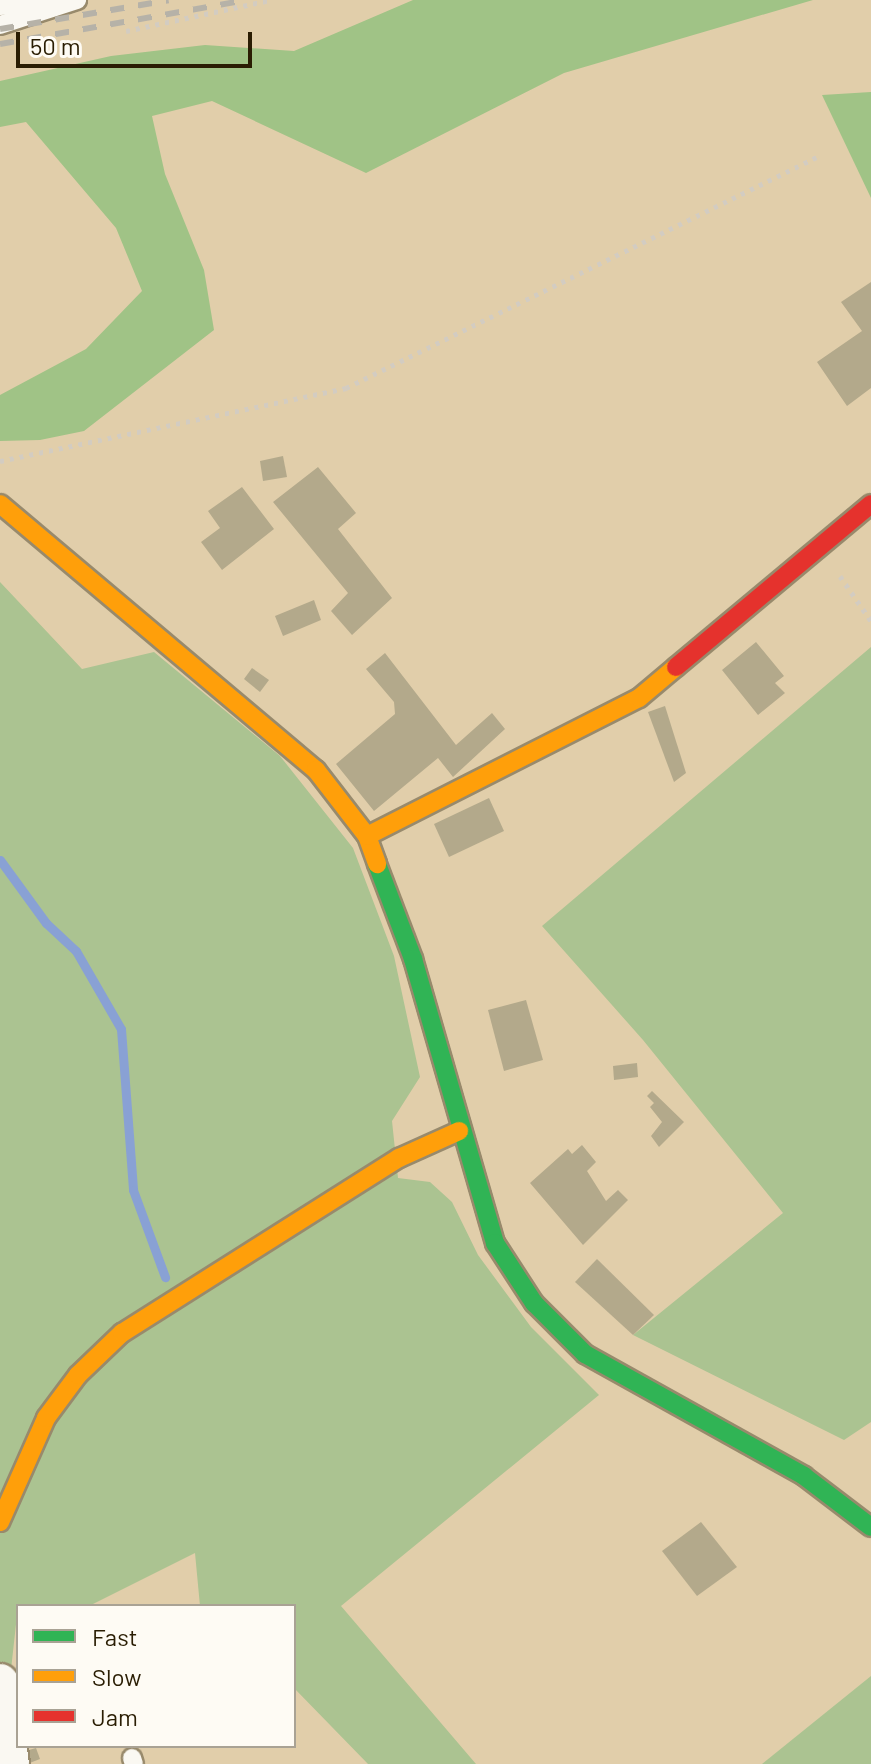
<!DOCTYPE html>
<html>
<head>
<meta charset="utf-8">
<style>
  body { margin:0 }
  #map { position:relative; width:871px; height:1764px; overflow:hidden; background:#e1ceaa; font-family:Barlow,sans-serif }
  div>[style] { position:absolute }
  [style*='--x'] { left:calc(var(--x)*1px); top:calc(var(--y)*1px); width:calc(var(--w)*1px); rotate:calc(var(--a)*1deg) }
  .green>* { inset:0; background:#abc391 }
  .forest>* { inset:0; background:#a0c386 }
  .stream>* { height:9px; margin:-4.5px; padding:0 4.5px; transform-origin:4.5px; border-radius:4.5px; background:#89a1d4 }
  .building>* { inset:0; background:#b3a98b }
  .path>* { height:5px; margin-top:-2.5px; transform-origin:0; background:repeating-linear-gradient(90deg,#d3ccc1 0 4px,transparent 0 10px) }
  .roads { filter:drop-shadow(2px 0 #988a6c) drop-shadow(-2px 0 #988a6c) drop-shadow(0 2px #988a6c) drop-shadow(0 -2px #988a6c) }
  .lane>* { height:18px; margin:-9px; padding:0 9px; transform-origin:9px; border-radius:9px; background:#faf8f2 }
  .street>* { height:36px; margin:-18px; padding:0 18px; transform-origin:18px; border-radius:18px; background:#faf8f2 }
  .fast>* { height:18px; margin:-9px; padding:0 9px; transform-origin:9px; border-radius:9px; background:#30b455 }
  .slow>* { height:18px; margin:-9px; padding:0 9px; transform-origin:9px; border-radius:9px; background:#ff9f0a }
  .jam>* { height:18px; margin:-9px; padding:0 9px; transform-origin:9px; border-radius:9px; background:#e5322d }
  .rail>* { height:6px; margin-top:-3px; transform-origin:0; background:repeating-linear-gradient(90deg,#b6b2a8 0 14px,transparent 0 28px) }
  span { translate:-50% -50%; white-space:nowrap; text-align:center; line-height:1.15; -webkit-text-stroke:6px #fefbf4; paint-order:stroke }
  .legend { position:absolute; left:16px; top:1604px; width:280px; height:144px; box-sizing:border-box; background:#fefbf4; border:2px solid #a9a294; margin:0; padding:10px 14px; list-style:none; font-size:24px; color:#2a1d03 }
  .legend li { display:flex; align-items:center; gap:16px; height:40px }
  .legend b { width:40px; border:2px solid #a9a294 }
  .scale { position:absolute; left:16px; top:32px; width:236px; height:36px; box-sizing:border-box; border:4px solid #2a1d03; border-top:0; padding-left:10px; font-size:24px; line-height:28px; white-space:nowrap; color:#2a1d03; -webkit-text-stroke:6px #fefbf4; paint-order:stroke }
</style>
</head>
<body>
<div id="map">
  <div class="green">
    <div style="clip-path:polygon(0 582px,82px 669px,154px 652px,280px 756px,353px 848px,394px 956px,420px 1077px,392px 1121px,398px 1178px,430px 1182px,452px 1202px,478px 1255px,531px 1327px,599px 1395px,341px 1606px,476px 1764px,368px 1764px,294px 1688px,294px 1606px,200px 1606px,195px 1553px,93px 1604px,18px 1606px,9px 1688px,0 1692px)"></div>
    <div style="clip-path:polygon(871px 647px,871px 1422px,844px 1440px,633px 1335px,783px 1213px,643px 1040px,542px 926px)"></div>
    <div style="clip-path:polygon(871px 1676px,871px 1764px,762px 1764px)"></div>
  </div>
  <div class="forest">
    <div style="clip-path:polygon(413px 0,813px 0,564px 73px,366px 173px,212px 101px,152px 116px,165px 174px,204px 270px,214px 330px,84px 431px,40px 440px,0 441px,0 395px,86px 349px,142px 291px,116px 228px,26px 122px,0 127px,0 81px,111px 56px,205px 45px,294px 51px)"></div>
    <div style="clip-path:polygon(871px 92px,871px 198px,822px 95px)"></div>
  </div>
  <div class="stream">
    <div style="--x:0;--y:860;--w:78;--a:53.9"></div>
    <div style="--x:46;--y:923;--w:41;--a:43"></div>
    <div style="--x:76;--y:951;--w:90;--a:60"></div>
    <div style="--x:121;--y:1029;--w:161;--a:85.7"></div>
    <div style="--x:133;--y:1190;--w:93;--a:69.8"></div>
  </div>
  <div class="building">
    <div style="clip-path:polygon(871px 282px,871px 388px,847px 406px,817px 362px,862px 331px,841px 302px)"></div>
    <div style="clip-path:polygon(283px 456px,287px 477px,263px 481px,260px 461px)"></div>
    <div style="clip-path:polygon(318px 467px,356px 513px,338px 529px,392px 598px,352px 635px,331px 611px,348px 593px,273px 502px)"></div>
    <div style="clip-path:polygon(242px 487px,274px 529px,222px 570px,201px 542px,220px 528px,208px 511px)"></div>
    <div style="clip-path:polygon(314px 600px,321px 620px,283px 636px,275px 616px)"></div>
    <div style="clip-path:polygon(756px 642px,784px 676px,775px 683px,785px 693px,758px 715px,722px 670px)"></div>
    <div style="clip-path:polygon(385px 653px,456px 745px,492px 713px,505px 729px,453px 777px,438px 758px,374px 811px,336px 764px,395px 714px,394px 702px,366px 669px)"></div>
    <div style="clip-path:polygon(252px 668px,269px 680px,260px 692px,244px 679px)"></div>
    <div style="clip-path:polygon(665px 706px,686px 773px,674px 782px,648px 712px)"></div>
    <div style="clip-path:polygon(489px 798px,504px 831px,449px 857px,434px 824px)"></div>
    <div style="clip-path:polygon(526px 1000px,543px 1060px,504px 1071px,488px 1010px)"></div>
    <div style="clip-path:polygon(637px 1063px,638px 1077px,614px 1080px,613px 1066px)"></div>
    <div style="clip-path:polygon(652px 1091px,684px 1122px,659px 1147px,651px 1136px,662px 1122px,650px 1107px,654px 1103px,647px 1096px)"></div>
    <div style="clip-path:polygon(582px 1145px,596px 1162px,587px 1171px,606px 1201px,618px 1190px,628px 1200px,583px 1245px,530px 1183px,568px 1149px,572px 1154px)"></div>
    <div style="clip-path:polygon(597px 1259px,654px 1315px,633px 1335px,575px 1282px)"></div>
    <div style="clip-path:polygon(701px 1522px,737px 1567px,697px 1596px,662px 1551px)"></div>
    <div style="clip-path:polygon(36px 1748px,40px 1759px,27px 1764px,22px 1752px)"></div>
  </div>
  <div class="path">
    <div style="--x:126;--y:31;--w:148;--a:-12.1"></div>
    <div style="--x:0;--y:461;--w:354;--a:-11.9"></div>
    <div style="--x:346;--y:388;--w:525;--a:-26.13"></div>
    <div style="--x:840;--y:576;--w:55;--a:55.4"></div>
  </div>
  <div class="roads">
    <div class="lane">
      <div style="--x:0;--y:6;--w:49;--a:-7"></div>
      <div style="--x:0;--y:25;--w:81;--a:-18"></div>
      <div style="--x:132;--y:1758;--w:6;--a:72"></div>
    </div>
    <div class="street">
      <div style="--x:0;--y:1682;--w:83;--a:82.4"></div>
    </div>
    <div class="fast">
      <div style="--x:377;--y:864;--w:102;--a:69.2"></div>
      <div style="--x:413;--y:959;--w:296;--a:73.9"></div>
      <div style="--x:495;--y:1243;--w:72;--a:57"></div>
      <div style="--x:534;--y:1303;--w:72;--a:45"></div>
      <div style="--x:585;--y:1354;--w:251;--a:29.1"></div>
      <div style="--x:804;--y:1476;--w:84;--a:37.3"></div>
    </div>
    <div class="slow">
      <div style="--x:0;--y:504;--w:413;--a:40.1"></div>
      <div style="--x:316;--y:770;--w:83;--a:52.3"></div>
      <div style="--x:367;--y:836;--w:30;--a:70"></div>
      <div style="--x:367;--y:836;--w:305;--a:-26.9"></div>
      <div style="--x:639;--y:698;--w:48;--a:-40"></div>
      <div style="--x:0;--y:1522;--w:114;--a:-66.1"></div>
      <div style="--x:46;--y:1418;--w:54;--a:-53.3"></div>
      <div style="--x:78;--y:1375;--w:61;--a:-43.7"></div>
      <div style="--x:122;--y:1333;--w:328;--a:-32.3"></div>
      <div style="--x:399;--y:1158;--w:66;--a:-24.2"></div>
    </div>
    <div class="jam">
      <div style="--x:676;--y:667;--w:254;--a:-39.9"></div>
    </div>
  </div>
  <div class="rail">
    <div style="--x:0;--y:29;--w:171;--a:-9.7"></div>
    <div style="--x:0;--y:44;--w:250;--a:-10.1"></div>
  </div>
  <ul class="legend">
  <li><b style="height:10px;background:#30b455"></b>Fast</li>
  <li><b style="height:10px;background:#ff9f0a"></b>Slow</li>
  <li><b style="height:10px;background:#e5322d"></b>Jam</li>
  </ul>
  <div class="scale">50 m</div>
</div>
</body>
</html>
